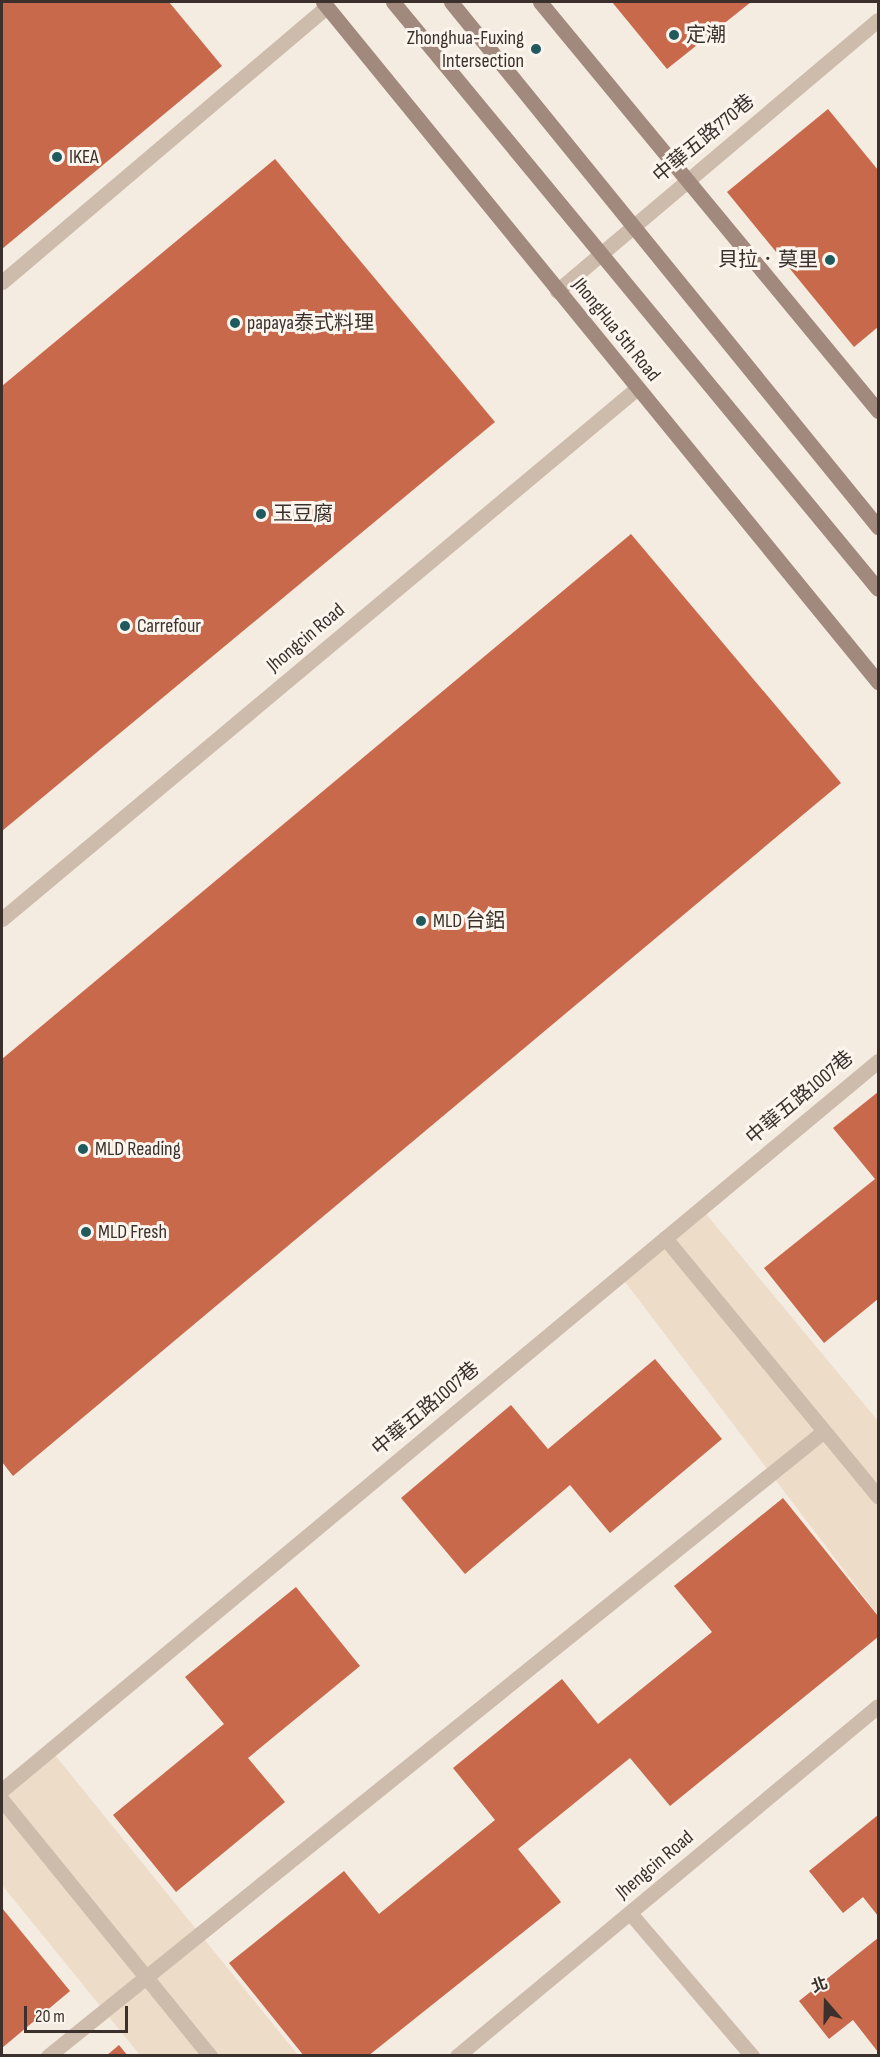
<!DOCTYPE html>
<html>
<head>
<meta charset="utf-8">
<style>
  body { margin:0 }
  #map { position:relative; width:880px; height:2057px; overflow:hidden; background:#f4ebe1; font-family:"Sofia Sans Condensed","Noto Sans TC",sans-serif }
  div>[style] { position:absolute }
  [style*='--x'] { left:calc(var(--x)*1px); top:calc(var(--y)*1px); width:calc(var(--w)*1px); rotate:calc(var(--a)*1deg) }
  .plaza>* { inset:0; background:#ecdcc8 }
  .building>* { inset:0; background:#c8694b }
  .lane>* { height:15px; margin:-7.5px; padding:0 7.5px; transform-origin:7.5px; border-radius:7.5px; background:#cdbbac }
  .street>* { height:15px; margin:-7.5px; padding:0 7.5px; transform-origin:7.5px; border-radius:7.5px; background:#cdbbac }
  .secondary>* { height:15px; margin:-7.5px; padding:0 7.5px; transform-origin:7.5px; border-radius:7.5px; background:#a18a7d }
  .dots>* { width:16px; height:16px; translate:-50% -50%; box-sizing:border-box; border:3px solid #fbf5ee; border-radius:50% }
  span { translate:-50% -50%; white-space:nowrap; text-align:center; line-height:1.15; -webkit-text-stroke:6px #fbf5ee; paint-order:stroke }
  .poi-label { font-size:20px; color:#3b302b }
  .left { translate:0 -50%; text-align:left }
  .right { translate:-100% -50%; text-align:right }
  .street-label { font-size:20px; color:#3b302b }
  .frame { position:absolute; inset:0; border:3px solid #3b302b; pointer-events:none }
  .north { position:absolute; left:796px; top:1973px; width:60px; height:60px; -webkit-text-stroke:4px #fbf5ee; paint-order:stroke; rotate:340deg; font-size:16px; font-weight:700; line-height:24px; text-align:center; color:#3b302b }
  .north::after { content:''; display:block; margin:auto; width:21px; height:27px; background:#3b302b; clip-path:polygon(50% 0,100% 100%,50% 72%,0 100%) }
  .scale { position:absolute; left:24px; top:2006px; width:104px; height:27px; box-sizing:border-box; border:3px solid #3b302b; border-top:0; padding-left:8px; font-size:18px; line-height:21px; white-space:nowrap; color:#3b302b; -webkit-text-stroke:4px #fbf5ee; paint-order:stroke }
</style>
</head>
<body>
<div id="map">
  <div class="plaza">
    <div style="clip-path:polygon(701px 1208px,878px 1421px,878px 1615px,620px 1275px)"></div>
    <div style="clip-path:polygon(50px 1749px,298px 2055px,140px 2055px,2px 1885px,2px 1790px)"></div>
  </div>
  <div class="building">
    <div style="clip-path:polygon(2px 2px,169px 2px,222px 66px,2px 249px)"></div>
    <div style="clip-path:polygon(612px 2px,751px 2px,667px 69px)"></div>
    <div style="clip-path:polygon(828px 109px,878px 170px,878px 327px,854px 347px,727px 192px)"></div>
    <div style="clip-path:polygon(275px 159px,495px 422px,2px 831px,2px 386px)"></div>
    <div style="clip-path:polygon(631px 534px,841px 783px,13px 1476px,2px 1462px,2px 1059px)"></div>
    <div style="clip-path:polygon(878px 1092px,878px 1299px,824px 1343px,764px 1268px,875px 1179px,833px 1128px)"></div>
    <div style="clip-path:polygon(655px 1359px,722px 1439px,610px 1533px,570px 1485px,465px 1574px,401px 1498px,511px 1405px,548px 1449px)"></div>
    <div style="clip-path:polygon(783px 1498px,878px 1616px,878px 1637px,670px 1806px,630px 1758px,518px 1849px,561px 1902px,368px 2056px,304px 2056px,229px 1963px,344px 1871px,379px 1914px,495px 1820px,453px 1768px,562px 1679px,598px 1724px,712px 1632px,674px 1586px)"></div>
    <div style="clip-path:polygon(296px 1587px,360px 1666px,248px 1758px,285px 1802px,176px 1892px,113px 1815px,224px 1724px,185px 1677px)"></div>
    <div style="clip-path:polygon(878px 1815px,878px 1916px,863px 1897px,843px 1913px,809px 1871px)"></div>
    <div style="clip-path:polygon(2px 1908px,70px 1991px,2px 2048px)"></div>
    <div style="clip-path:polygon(878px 1938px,878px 2052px,853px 2020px,829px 2039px,799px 2001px)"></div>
    <div style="clip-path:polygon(119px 2045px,128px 2056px,106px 2056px)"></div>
  </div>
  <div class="lane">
    <div style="--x:2;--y:282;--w:426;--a:-40.3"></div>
    <div style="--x:557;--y:291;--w:420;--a:-40.2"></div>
    <div style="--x:665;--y:1238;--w:335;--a:50.5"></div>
    <div style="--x:2;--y:1790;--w:1140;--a:-39.77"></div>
    <div style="--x:2;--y:1800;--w:330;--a:50.9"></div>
    <div style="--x:630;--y:1913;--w:188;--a:49.5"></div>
    <div style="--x:48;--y:2056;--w:996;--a:-38.85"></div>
  </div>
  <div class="street">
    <div style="--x:2;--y:919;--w:826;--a:-39.89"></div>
    <div style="--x:457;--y:2056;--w:547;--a:-39.74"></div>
  </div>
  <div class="secondary">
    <div style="--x:323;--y:2;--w:878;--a:50.78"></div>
    <div style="--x:393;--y:2;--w:761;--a:50.44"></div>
    <div style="--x:451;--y:2;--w:677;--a:50.88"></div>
    <div style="--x:540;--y:2;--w:531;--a:50.43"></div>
  </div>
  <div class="dots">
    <div style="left:674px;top:35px;background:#1f5a5e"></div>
    <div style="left:536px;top:49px;background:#1f5a5e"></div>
    <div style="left:57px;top:157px;background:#1f5a5e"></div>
    <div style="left:830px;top:260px;background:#1f5a5e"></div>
    <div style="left:235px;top:323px;background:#1f5a5e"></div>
    <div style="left:261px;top:514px;background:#1f5a5e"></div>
    <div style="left:125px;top:626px;background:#1f5a5e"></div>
    <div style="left:421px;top:921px;background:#1f5a5e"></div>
    <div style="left:83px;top:1149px;background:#1f5a5e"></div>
    <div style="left:86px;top:1232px;background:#1f5a5e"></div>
  </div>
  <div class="poi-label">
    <span class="left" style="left:686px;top:35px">定潮</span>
    <span class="right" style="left:524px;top:50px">Zhonghua-Fuxing<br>Intersection</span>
    <span class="left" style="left:69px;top:157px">IKEA</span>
    <span class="right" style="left:818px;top:260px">貝拉．莫里</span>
    <span class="left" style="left:247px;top:323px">papaya泰式料理</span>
    <span class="left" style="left:273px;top:514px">玉豆腐</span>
    <span class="left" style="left:137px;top:626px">Carrefour</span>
    <span class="left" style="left:433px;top:921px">MLD 台鋁</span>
    <span class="left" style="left:95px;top:1149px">MLD Reading</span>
    <span class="left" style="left:98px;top:1232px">MLD Fresh</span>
  </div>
  <div class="street-label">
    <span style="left:704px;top:139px;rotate:-40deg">中華五路770巷</span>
    <span style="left:616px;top:330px;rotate:51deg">JhongHua 5th Road</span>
    <span style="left:306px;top:638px;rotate:-40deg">Jhongcin Road</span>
    <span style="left:800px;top:1098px;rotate:-40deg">中華五路1007巷</span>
    <span style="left:426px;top:1409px;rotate:-40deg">中華五路1007巷</span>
    <span style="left:655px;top:1865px;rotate:-40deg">Jhengcin Road</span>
  </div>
  <div class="frame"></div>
  <div class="north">北</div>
  <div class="scale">20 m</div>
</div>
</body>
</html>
